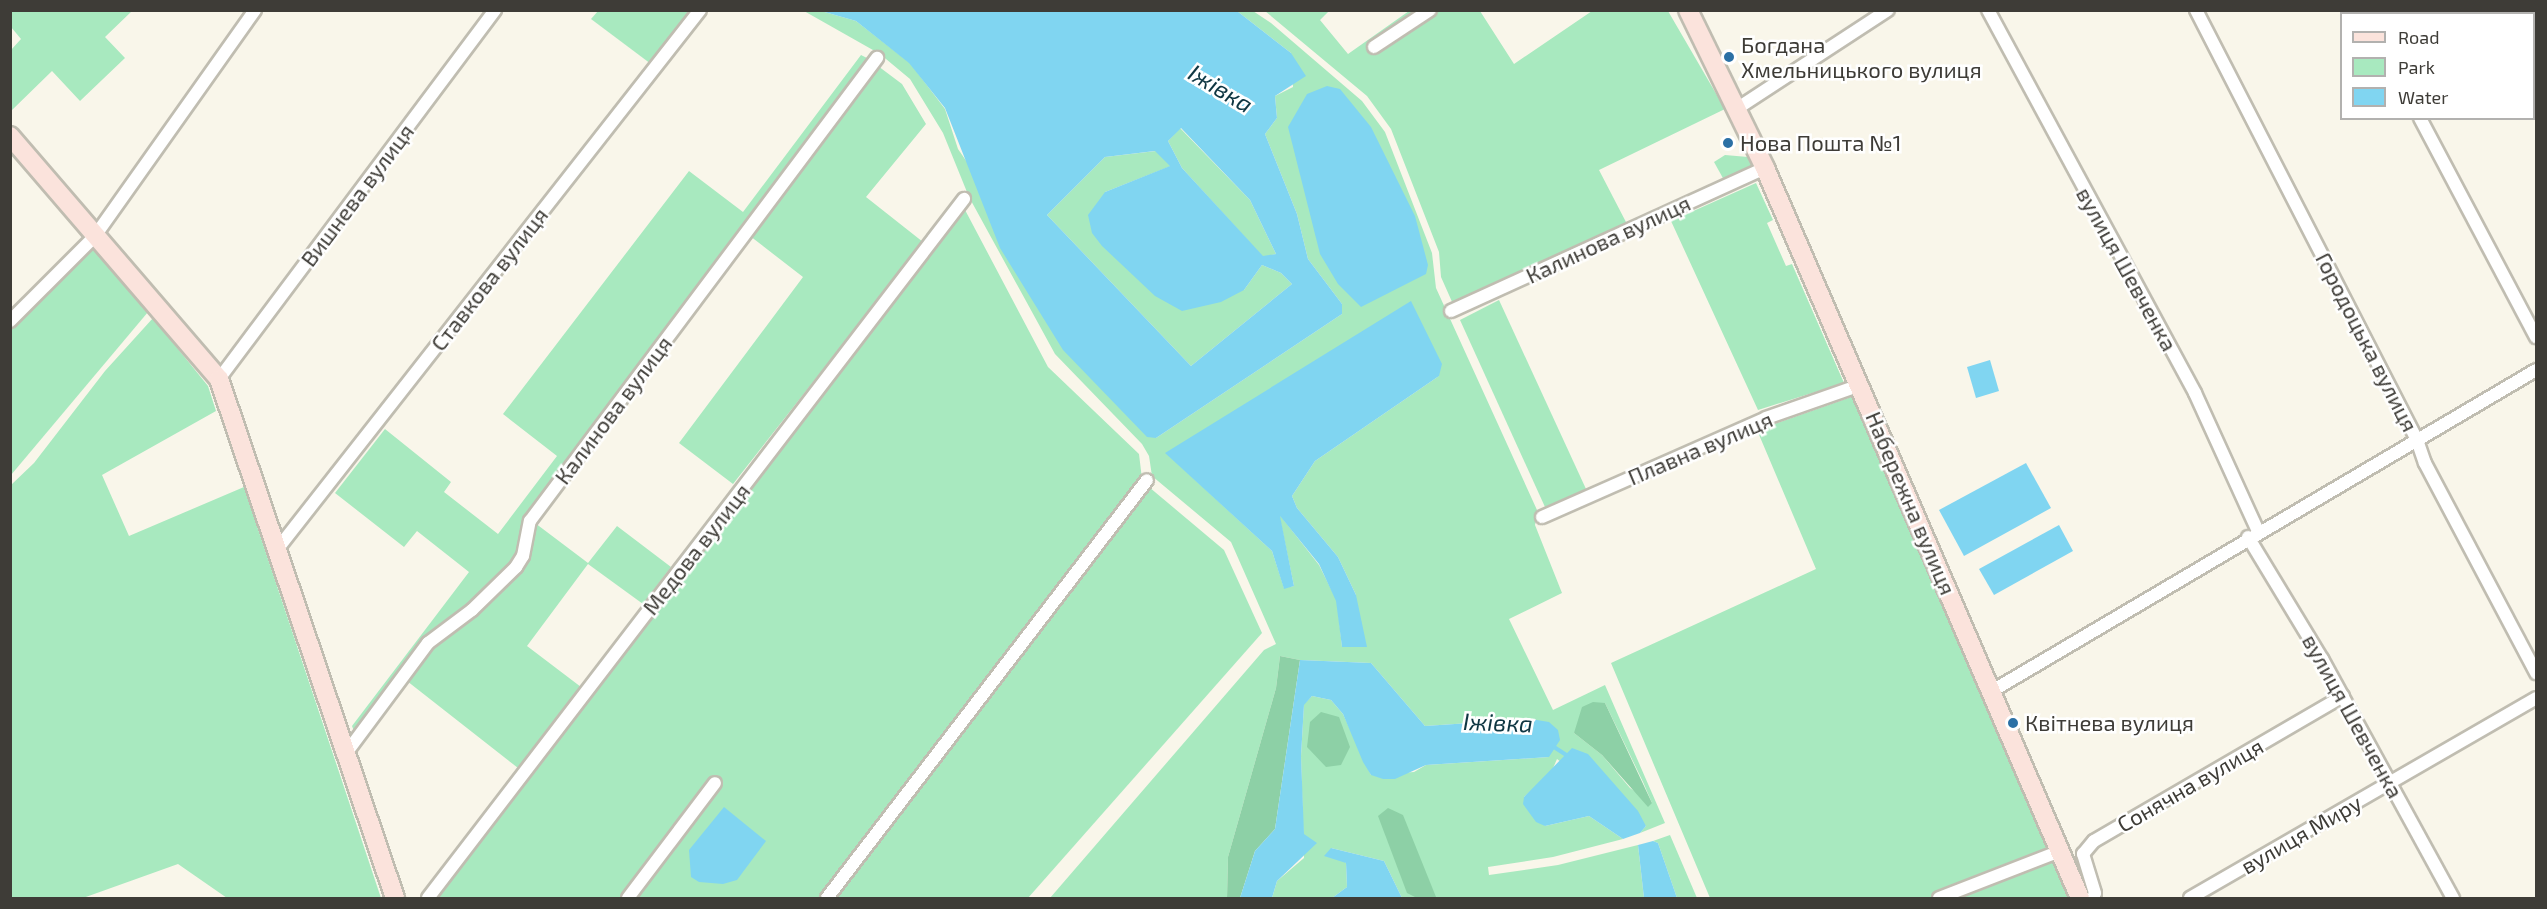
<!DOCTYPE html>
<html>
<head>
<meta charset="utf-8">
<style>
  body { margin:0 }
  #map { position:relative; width:2547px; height:909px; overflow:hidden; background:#f9f6ea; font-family:"Exo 2",sans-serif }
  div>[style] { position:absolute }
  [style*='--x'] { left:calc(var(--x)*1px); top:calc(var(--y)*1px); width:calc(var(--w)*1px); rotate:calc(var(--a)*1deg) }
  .green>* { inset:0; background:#a8e9bf }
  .forest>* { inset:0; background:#8dd0a6 }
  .water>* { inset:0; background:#80d5f1 }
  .stream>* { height:4px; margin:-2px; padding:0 2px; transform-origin:2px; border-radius:2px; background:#80d5f1 }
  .roads { filter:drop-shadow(2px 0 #c0bdb1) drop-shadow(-2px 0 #c0bdb1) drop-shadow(0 2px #c0bdb1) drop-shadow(0 -2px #c0bdb1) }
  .street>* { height:12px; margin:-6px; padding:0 6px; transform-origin:6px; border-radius:6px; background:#fff }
  .secondary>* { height:18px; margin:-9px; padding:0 9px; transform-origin:9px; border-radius:9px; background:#fbe3dc }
  .dots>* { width:16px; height:16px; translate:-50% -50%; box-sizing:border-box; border:3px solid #fff; border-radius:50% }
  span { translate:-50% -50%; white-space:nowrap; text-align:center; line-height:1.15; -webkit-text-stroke:5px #fff; paint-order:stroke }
  .poi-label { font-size:22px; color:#3e3c37 }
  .left { translate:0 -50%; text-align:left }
  .street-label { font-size:22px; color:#3e3c37 }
  .water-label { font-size:24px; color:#0e3642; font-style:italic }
  .frame { position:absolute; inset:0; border:12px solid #3e3c37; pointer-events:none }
  .legend { position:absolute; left:2340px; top:12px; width:195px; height:108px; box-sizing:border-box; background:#fff; border:2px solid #b2b1af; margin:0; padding:8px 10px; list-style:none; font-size:18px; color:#3e3c37 }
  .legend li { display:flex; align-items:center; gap:12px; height:30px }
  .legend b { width:30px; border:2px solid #b2b1af }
</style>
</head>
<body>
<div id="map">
  <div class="green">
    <div style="clip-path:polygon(11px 10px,132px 11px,105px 37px,125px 58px,80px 101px,52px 71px,11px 111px,11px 50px,21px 39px,11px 27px)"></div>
    <div style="clip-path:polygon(598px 11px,693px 11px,651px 64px,591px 19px)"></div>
    <div style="clip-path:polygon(evenodd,804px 11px,821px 11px,856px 21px,910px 63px,945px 109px,958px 149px,1156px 438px,1342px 314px,1342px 304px,1308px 259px,1297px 214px,1265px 134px,1277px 118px,1275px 96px,1293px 87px,1291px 53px,1237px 11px,1253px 11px,1271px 23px,1362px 101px,1385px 132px,1432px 253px,1436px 288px,1537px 510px,1535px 525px,1562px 593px,1509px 619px,1553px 710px,1605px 685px,1665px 823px,1640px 833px,1646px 826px,1557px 759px,1551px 773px,1524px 797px,1545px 826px,1589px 816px,1623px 839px,1553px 857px,1488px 867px,1489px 875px,1558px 865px,1638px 845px,1644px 898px,1402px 898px,1384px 861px,1331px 848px,1346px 863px,1347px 887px,1332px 898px,1272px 898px,1277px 881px,1304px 858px,1301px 756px,1304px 704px,1312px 696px,1331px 700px,1343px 714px,1371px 775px,1414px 772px,1426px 765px,1549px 757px,1531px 719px,1425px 726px,1371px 663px,1300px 660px,1280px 656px,1276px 688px,1228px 857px,1227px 898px,1050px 898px,1264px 650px,1276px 644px,1231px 542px,1152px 476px,1149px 456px,1142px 444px,1055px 354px,969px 197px,943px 133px,910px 79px,880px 54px,804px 11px,1439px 376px,1315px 461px,1292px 496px,1297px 508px,1338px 557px,1356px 595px,1342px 647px,1337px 601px,1319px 565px,1279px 514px,1294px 586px,1284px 588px,1272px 551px,1166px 453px,1439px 376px,804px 11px,1605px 703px,1643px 782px,1652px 803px,1630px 788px,1602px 755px,1574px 733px,1605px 703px)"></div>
    <div style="clip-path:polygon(1265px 11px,1329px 11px,1320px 20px,1348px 54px,1409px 11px,1480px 11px,1514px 64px,1592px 11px,1668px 11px,1725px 109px,1599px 170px,1627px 224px,1453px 304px,1441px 277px,1439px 252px,1391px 129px,1367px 96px)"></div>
    <div style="clip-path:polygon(861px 55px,871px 60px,527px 519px,519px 555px,512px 565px,470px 607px,425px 640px,355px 734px,352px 726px,469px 572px,417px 531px,404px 547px,335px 493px,385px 429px,451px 482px,444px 492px,498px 534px,557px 456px,503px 414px,689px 171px,743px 212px)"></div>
    <div style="clip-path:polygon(878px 66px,902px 84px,926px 124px,866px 197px,923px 242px,733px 484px,679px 443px,803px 277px,750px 236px)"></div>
    <div style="clip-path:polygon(1180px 128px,1250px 200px,1276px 254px,1263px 257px,1182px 168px,1168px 141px)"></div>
    <div style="clip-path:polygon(1156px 151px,1171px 166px,1105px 192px,1244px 290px,1262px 265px,1281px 273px,1292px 284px,1191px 366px,1047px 215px,1105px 157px)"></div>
    <div style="clip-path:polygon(1725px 155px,1748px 157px,1753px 166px,1724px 180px,1714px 162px)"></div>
    <div style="clip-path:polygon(1756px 183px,1773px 220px,1767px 223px,1786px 266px,1792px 264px,1844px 383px,1758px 410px,1671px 221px)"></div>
    <div style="clip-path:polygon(964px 208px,1048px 367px,1139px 454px,1142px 479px,818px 898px,434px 898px)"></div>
    <div style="clip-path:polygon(92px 247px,148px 312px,11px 475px,11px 328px)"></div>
    <div style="clip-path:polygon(1499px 300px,1586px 489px,1545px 507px,1460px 320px)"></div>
    <div style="clip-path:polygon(153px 318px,208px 386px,216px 411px,102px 475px,129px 536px,244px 487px,381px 898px,227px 898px,178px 864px,83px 898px,11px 898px,11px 485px,34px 463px,105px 371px)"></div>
    <div style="clip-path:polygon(1854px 396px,2068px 898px,1710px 898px,1611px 663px,1816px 569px,1757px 430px)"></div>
    <div style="clip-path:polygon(1149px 487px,1224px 550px,1262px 633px,1028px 898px,834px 898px)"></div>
    <div style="clip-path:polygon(535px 523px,588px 563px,617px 526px,671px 567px,643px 604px,588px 564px,527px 646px,581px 687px,518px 768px,407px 681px,431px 647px,519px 570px)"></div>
    <div style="clip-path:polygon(1670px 835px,1697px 898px,1677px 898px,1658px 843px,1653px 841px)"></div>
  </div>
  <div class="forest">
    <div style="clip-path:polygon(1280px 656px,1300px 660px,1275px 829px,1255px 851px,1240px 898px,1227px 898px,1228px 857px,1276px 688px)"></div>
    <div style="clip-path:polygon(1593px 702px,1605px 703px,1652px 803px,1648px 807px,1602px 755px,1574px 733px,1582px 707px)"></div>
    <div style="clip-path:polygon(1321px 712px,1339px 717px,1350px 747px,1341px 765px,1326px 767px,1307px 747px,1310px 722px)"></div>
    <div style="clip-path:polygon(1388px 808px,1403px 815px,1436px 897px,1417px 898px,1407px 893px,1378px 816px)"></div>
  </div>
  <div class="water">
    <div style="clip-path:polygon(evenodd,821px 11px,1237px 11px,1291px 53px,1306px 76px,1275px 96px,1277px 118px,1265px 134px,1297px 214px,1308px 259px,1342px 304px,1342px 314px,1156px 438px,1147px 437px,1063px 350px,1000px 248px,945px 108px,909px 63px,856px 21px,821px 11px,1181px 128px,1250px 200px,1276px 254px,1263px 256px,1182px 168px,1168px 141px,1181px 128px,821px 11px,1155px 151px,1170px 166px,1105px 192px,1088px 215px,1092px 233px,1102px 246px,1155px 296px,1182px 311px,1221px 302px,1244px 290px,1262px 265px,1281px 273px,1292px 284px,1191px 366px,1047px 215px,1105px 157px,1155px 151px)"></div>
    <div style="clip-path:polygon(1327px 86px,1340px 89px,1371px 127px,1415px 216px,1428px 265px,1426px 274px,1361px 307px,1338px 284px,1320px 254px,1288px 127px,1307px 94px)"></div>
    <div style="clip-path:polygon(1411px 301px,1442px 364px,1439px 376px,1315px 461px,1292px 496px,1297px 508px,1338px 557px,1356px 595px,1367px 647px,1342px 647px,1336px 601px,1319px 564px,1280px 516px,1294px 586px,1284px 589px,1272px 551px,1165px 453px)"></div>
    <div style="clip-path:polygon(1990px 360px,1999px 391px,1976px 398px,1967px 367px)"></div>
    <div style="clip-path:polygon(2026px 463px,2051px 508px,1964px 556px,1939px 510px)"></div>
    <div style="clip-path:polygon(2059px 525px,2073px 551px,1994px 595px,1979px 569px)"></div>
    <div style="clip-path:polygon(1300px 660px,1371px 663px,1425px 726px,1531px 719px,1549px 722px,1558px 730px,1560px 740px,1549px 757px,1426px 765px,1395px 779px,1383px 779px,1371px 775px,1363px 762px,1343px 714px,1331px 700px,1312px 696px,1304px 705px,1301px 756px,1304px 834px,1317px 843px,1277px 881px,1272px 898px,1240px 898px,1255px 851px,1275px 829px)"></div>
    <div style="clip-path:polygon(1572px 748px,1588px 754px,1638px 811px,1646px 826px,1640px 833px,1623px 839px,1589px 816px,1545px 826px,1536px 822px,1523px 804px,1524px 797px)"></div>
    <div style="clip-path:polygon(724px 807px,766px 841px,737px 880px,723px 884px,699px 882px,691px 877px,689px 850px)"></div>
    <div style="clip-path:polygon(1653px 841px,1658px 843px,1677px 898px,1644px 898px,1638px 845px)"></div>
    <div style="clip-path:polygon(1331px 848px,1384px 861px,1402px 898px,1332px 898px,1347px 887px,1346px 863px,1324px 856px)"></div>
  </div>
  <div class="stream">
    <div style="--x:1554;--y:747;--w:17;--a:33"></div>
  </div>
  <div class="roads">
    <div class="street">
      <div style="--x:1988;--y:10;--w:435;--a:61.6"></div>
      <div style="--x:2195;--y:393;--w:152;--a:65.5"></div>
      <div style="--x:2196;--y:10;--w:483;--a:62.8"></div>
      <div style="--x:2417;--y:440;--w:24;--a:71"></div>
      <div style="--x:2425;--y:463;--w:238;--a:62.1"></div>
      <div style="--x:2363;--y:10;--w:4;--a:76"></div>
      <div style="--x:1374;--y:47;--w:67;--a:-33.5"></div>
      <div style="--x:1738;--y:108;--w:179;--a:-33.2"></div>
      <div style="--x:2420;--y:118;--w:248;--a:62.1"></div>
      <div style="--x:1451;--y:311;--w:345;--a:-24.5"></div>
      <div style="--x:10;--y:321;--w:120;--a:-45"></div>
      <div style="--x:95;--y:236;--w:277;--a:-54.7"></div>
      <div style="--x:219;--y:379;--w:461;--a:-53.2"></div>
      <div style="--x:1542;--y:517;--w:245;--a:-23.8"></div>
      <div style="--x:1766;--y:418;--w:100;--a:-19.3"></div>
      <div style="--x:2248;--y:537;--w:143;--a:58.8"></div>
      <div style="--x:2322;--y:659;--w:273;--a:61.3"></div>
      <div style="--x:279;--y:547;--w:682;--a:-51.9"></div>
      <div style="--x:1992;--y:691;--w:632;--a:-30.54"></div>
      <div style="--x:347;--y:752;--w:136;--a:-53.4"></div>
      <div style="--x:428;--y:643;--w:55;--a:-36.9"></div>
      <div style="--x:472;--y:610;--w:62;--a:-44.3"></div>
      <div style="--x:516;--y:567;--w:13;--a:-58"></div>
      <div style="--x:523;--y:556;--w:36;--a:-79"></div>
      <div style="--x:530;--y:521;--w:579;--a:-53.15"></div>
      <div style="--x:428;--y:898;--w:881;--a:-52.52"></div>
      <div style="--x:628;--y:898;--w:144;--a:-52.9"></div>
      <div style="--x:827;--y:898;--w:526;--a:-52.56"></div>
      <div style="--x:1939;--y:898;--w:130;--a:-21.2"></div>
      <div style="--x:2093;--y:898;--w:5;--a:-68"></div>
      <div style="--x:2095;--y:893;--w:41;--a:-107.1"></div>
      <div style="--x:2083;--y:854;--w:17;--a:-50"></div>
      <div style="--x:2094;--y:841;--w:288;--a:-30.2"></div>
      <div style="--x:2190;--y:898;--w:400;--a:-30"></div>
    </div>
    <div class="secondary">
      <div style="--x:1688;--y:10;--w:176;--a:64"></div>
      <div style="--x:1765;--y:168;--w:795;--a:66.66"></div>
      <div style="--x:10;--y:136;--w:321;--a:49.3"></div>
      <div style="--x:219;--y:379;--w:548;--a:71.27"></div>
    </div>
  </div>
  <div class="dots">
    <div style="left:1729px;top:57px;background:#2b70a5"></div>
    <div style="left:1728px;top:143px;background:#2b70a5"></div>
    <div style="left:2013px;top:723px;background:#2b70a5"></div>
  </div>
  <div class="poi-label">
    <span class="left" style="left:1741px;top:57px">Богдана<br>Хмельницького вулиця</span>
    <span class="left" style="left:1740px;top:143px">Нова Пошта №1</span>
    <span class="left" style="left:2025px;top:723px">Квітнева вулиця</span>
  </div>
  <div class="street-label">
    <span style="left:357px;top:195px;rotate:-53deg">Вишнева вулиця</span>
    <span style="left:1608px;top:239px;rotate:-25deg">Калинова вулиця</span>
    <span style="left:2127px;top:269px;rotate:61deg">вулиця Шевченка</span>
    <span style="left:489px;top:279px;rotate:-52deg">Ставкова вулиця</span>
    <span style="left:2367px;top:342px;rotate:63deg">Городоцька вулиця</span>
    <span style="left:613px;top:410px;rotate:-53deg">Калинова вулиця</span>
    <span style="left:1700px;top:448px;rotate:-23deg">Плавна вулиця</span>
    <span style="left:1911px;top:503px;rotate:67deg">Набережна вулиця</span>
    <span style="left:696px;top:549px;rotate:-52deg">Медова вулиця</span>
    <span style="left:2353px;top:716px;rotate:61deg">вулиця Шевченка</span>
    <span style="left:2190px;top:785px;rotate:-30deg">Сонячна вулиця</span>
    <span style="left:2301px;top:834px;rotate:-30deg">вулиця Миру</span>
  </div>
  <div class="water-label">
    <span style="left:1221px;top:88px;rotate:31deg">Іжівка</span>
    <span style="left:1498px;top:722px;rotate:2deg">Іжівка</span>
  </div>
  <div class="frame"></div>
  <ul class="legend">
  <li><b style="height:8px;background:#fbe3dc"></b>Road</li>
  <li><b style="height:16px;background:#a8e9bf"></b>Park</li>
  <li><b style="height:16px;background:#80d5f1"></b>Water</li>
  </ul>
</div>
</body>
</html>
